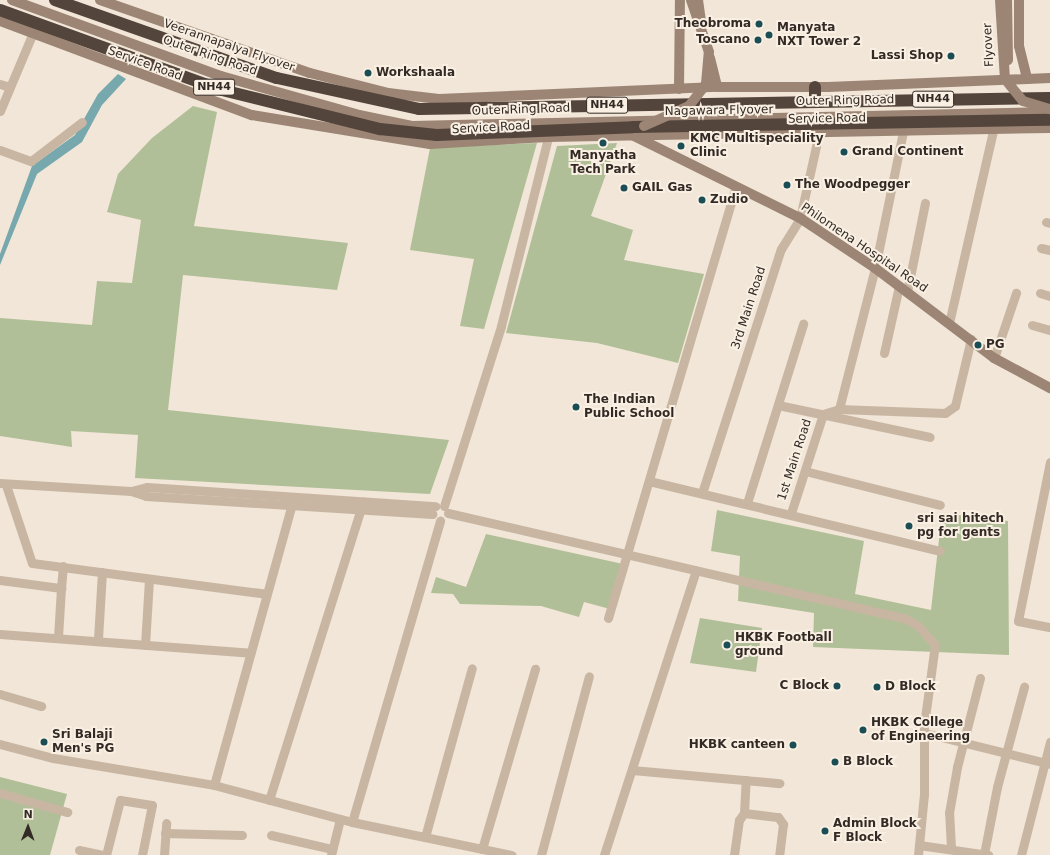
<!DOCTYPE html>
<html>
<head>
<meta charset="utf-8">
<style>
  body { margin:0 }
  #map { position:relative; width:1050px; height:855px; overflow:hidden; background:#f1e6d7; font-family:"DejaVu Sans",sans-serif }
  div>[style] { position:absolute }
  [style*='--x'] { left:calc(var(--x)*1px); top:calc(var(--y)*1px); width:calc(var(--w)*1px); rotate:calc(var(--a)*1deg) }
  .green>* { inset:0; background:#b0bf97 }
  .water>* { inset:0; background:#76a8ae }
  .street>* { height:9px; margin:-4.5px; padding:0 4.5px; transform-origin:4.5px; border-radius:4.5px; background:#c8b6a3 }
  .secondary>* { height:10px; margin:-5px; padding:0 5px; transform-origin:5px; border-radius:5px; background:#9c8574 }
  .highway>* { height:12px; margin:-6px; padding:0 6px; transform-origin:6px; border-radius:6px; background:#54453c }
  .secondary-bridge>* { height:10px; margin:-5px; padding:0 5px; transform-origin:5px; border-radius:5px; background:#9c8574 }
  .dots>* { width:11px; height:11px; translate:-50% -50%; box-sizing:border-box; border:2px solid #f9f0e3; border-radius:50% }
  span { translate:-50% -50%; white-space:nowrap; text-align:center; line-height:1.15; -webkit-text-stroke:4px #f9f0e3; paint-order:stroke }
  .shield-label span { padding:1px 3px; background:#f9f0e3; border:1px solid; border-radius:3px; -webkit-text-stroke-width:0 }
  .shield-label { font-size:11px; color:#332a25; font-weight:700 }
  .poi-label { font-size:12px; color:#332a25; font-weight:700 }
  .right { translate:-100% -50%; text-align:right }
  .left { translate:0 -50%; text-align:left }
  .street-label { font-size:12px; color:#332a25 }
  .north { position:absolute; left:8px; top:807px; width:40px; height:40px; -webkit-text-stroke:3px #f9f0e3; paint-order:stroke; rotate:1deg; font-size:11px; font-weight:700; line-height:16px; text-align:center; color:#332a25 }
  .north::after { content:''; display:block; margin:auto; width:14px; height:18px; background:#332a25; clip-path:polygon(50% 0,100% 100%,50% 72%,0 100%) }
</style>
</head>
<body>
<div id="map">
  <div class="green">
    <div style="clip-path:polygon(193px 106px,217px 112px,194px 226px,348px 243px,337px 290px,183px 275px,168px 410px,449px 440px,430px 494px,135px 478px,138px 435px,71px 431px,72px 447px,0 436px,0 318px,92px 325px,97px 281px,132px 283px,141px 220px,107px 212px,118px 174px,152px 138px)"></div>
    <div style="clip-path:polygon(537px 143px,484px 329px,460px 326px,474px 259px,410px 250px,430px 148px)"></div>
    <div style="clip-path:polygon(617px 143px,591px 216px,633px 230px,624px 260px,704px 274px,678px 363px,597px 343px,506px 333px,557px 146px)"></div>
    <div style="clip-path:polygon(717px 510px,864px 541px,855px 594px,931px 610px,942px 513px,1008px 521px,1009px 655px,813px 647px,814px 613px,738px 601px,740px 556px,711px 551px)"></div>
    <div style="clip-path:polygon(486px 534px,623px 564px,610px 609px,584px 602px,579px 617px,541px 606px,460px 604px,453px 594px,431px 593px,436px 577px,466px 587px)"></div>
    <div style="clip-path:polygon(700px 618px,762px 628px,756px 672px,690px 663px)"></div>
    <div style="clip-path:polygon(0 777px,67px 794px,50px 855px,0 855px)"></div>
  </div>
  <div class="water">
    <div style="clip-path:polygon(118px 74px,126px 79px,102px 105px,82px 142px,37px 174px,0 265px,0 254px,32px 166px,75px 135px,98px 94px)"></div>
  </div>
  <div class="street">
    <div style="--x:0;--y:84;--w:10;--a:17"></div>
    <div style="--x:0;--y:111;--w:82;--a:-67.2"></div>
    <div style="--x:0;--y:150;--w:33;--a:20"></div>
    <div style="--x:31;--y:161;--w:64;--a:-37.4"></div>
    <div style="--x:1046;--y:222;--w:4;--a:14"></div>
    <div style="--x:1041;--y:248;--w:9;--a:13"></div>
    <div style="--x:907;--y:292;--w:91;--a:-78.6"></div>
    <div style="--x:1040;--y:293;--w:10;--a:17"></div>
    <div style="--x:949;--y:323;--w:197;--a:-77.1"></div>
    <div style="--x:1032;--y:325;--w:19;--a:16"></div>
    <div style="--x:884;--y:353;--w:69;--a:-77.4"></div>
    <div style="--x:994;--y:358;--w:69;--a:-71.3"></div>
    <div style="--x:778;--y:405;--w:155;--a:11.9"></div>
    <div style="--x:839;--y:409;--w:146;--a:-75.7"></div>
    <div style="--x:875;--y:268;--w:140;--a:-78.4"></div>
    <div style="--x:823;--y:414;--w:17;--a:-17"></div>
    <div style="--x:839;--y:409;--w:106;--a:2.2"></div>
    <div style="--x:945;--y:413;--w:12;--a:-35"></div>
    <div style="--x:955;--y:406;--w:69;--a:-76.6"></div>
    <div style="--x:1050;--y:462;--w:162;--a:101.4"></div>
    <div style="--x:1018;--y:621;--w:33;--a:11"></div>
    <div style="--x:805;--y:471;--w:139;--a:14.1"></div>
    <div style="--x:649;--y:481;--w:299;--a:13.5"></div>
    <div style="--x:0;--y:483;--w:131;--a:3.5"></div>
    <div style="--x:131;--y:491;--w:16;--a:-14"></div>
    <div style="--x:147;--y:487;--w:289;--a:3.8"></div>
    <div style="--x:6;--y:485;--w:82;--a:71.6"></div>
    <div style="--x:32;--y:563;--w:236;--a:7.5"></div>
    <div style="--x:131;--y:491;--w:16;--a:18"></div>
    <div style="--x:146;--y:496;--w:287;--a:3.6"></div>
    <div style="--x:702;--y:493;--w:256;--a:-72.1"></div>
    <div style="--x:781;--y:249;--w:36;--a:-58"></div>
    <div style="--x:800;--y:218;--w:87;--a:-77.4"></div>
    <div style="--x:747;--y:503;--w:188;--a:-72.6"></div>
    <div style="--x:444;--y:506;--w:189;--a:-72.4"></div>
    <div style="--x:501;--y:326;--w:195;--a:-76"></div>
    <div style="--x:448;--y:513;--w:470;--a:13"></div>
    <div style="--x:906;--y:619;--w:13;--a:29"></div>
    <div style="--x:917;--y:625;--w:26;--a:47"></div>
    <div style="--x:935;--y:644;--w:82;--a:97.7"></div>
    <div style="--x:924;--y:725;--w:69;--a:90"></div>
    <div style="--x:924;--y:794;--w:61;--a:95.6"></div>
    <div style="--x:791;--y:513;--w:104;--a:-72.1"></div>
    <div style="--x:0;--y:580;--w:62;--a:7.5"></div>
    <div style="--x:61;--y:588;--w:49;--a:93.5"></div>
    <div style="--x:61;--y:588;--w:22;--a:-85"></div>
    <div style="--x:608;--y:618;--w:450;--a:-73.5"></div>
    <div style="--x:0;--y:634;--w:251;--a:4.3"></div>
    <div style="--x:98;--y:639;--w:67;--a:-86.6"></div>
    <div style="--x:145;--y:645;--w:66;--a:-86.5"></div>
    <div style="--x:0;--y:694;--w:43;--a:16.3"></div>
    <div style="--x:925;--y:733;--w:129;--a:13.9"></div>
    <div style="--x:0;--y:744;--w:55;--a:14.8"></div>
    <div style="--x:53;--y:758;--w:163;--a:9.5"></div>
    <div style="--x:214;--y:785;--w:143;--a:15"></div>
    <div style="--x:352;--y:822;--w:163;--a:11.7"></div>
    <div style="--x:632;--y:770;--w:148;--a:5.1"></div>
    <div style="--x:214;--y:785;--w:296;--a:-74.5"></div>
    <div style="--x:0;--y:793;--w:70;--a:15.8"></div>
    <div style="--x:269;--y:800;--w:313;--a:-72.5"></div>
    <div style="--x:744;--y:813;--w:33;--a:-87"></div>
    <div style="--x:352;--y:822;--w:314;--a:-73.7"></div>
    <div style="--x:165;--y:833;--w:77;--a:1.5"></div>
    <div style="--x:271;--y:835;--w:63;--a:12.9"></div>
    <div style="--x:425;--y:837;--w:175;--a:-74.5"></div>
    <div style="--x:919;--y:845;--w:70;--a:8.2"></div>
    <div style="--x:951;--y:848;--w:35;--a:-93"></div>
    <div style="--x:949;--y:813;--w:47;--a:-80.1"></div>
    <div style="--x:957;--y:767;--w:92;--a:-75.5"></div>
    <div style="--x:482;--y:849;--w:188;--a:-73.6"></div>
    <div style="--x:79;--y:850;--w:24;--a:12"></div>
    <div style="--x:984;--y:854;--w:68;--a:-79"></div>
    <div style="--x:997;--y:787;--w:104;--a:-74.9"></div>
    <div style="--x:106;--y:855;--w:57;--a:-75.7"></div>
    <div style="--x:120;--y:800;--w:32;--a:9"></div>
    <div style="--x:152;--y:805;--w:51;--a:101.3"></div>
    <div style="--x:164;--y:855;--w:32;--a:-86"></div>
    <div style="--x:331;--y:855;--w:37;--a:-76"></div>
    <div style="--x:541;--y:855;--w:185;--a:-75"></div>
    <div style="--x:604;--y:855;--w:299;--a:-72.1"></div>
    <div style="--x:734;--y:855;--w:35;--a:-82"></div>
    <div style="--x:739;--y:820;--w:9;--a:-54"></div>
    <div style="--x:744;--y:813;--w:34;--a:7"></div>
    <div style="--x:778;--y:817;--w:9;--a:54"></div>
    <div style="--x:783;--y:824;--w:31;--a:97"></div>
    <div style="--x:1021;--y:855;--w:117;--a:-75.6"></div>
  </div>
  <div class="secondary">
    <div style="--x:12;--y:0;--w:222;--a:20"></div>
    <div style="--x:221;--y:76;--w:143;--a:15.8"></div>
    <div style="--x:359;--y:115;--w:54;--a:11.7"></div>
    <div style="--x:412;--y:126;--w:638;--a:-1.26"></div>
    <div style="--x:100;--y:0;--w:222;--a:19.2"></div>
    <div style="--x:310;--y:73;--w:81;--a:14.4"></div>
    <div style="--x:388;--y:93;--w:51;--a:6.7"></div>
    <div style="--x:439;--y:99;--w:278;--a:-2.5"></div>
    <div style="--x:717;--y:87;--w:111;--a:0"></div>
    <div style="--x:828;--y:87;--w:222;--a:-2.3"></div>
    <div style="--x:698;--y:0;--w:21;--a:82"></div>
    <div style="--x:1007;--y:0;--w:60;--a:89"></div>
    <div style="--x:1019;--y:0;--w:46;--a:90"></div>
    <div style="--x:1019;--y:46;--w:34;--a:76"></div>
    <div style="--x:0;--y:21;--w:269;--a:20.5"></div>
    <div style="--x:252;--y:115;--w:180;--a:9.3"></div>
    <div style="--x:430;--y:144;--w:118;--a:-3.4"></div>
    <div style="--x:548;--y:137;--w:502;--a:-1.03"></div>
    <div style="--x:710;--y:58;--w:30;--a:76"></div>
    <div style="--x:679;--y:89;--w:89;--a:-89.4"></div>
    <div style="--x:634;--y:136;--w:185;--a:26.3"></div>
    <div style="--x:800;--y:218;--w:90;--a:33.7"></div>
    <div style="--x:875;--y:268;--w:149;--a:37.1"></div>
    <div style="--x:994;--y:358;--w:64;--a:28.2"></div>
  </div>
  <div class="highway">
    <div style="--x:55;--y:0;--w:235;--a:19.4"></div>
    <div style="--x:277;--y:78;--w:145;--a:12.3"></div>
    <div style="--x:419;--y:109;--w:631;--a:-1"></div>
    <div style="--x:0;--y:10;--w:232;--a:19.9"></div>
    <div style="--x:218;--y:89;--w:167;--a:13.9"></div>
    <div style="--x:380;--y:129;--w:57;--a:6"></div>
    <div style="--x:437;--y:135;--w:196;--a:-2.3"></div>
    <div style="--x:633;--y:127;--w:417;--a:-1"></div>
    <div style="--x:815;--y:87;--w:14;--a:90"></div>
  </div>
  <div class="secondary-bridge">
    <div style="--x:1000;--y:0;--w:79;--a:86.4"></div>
    <div style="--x:1005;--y:79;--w:28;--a:51"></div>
    <div style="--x:1023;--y:101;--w:28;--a:17"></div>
    <div style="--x:644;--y:126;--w:49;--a:-24"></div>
    <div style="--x:689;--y:106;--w:28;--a:-52"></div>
    <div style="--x:706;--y:84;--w:32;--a:-85"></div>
    <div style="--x:709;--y:52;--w:55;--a:-109.1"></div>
  </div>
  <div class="dots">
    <div style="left:759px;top:24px;background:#1b4e54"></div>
    <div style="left:769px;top:35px;background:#1b4e54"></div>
    <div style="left:758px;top:40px;background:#1b4e54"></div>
    <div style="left:951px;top:56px;background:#1b4e54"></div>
    <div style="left:368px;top:73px;background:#1b4e54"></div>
    <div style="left:603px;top:143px;background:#1b4e54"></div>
    <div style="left:681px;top:146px;background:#1b4e54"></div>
    <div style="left:844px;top:152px;background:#1b4e54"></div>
    <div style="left:787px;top:185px;background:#1b4e54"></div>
    <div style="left:624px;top:188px;background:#1b4e54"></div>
    <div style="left:702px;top:200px;background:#1b4e54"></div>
    <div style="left:978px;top:345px;background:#1b4e54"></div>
    <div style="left:576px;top:407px;background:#1b4e54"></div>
    <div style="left:909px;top:526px;background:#1b4e54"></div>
    <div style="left:727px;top:645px;background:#1b4e54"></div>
    <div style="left:837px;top:686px;background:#1b4e54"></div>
    <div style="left:877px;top:687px;background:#1b4e54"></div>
    <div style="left:863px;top:730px;background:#1b4e54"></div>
    <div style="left:44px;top:742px;background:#1b4e54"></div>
    <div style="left:793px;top:745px;background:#1b4e54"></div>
    <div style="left:835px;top:762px;background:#1b4e54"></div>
    <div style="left:825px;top:831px;background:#1b4e54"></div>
  </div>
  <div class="shield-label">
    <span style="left:214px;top:87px">NH44</span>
    <span style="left:933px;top:99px">NH44</span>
    <span style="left:607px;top:105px">NH44</span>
  </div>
  <div class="poi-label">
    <span class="right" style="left:751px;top:24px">Theobroma</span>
    <span class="left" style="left:777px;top:35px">Manyata<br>NXT Tower 2</span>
    <span class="right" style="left:750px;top:40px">Toscano</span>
    <span class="right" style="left:943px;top:56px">Lassi Shop</span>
    <span class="left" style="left:376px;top:73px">Workshaala</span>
    <span class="left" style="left:690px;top:146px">KMC Multispeciality<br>Clinic</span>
    <span class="left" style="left:852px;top:152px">Grand Continent</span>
    <span style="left:603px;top:163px">Manyatha<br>Tech Park</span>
    <span class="left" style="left:795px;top:185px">The Woodpegger</span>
    <span class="left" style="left:632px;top:188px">GAIL Gas</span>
    <span class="left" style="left:710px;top:200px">Zudio</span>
    <span class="left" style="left:986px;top:345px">PG</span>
    <span class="left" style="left:584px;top:407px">The Indian<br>Public School</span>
    <span class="left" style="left:917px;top:526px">sri sai hitech<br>pg for gents</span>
    <span class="left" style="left:735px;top:645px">HKBK Football<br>ground</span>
    <span class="right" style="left:829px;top:686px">C Block</span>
    <span class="left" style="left:885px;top:687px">D Block</span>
    <span class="left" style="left:871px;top:730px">HKBK College<br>of Engineering</span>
    <span class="left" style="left:52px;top:742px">Sri Balaji<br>Men's PG</span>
    <span class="right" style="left:785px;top:745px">HKBK canteen</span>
    <span class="left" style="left:843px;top:762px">B Block</span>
    <span class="left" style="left:833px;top:831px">Admin Block<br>F Block</span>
  </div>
  <div class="street-label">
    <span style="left:989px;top:45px;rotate:-93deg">Flyover</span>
    <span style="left:229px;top:46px;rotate:19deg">Veerannapalya Flyover</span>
    <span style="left:210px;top:56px;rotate:19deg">Outer Ring Road</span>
    <span style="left:145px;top:64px;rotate:20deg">Service Road</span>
    <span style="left:845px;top:101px;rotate:-1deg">Outer Ring Road</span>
    <span style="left:521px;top:110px;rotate:-2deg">Outer Ring Road</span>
    <span style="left:719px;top:111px;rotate:-1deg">Nagawara Flyover</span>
    <span style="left:827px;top:119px;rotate:-1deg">Service Road</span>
    <span style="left:491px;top:128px;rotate:-3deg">Service Road</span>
    <span style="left:864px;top:248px;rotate:34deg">Philomena Hospital Road</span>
    <span style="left:749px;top:308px;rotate:-72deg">3rd Main Road</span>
    <span style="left:795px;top:460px;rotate:-72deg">1st Main Road</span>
  </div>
  <div class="north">N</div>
</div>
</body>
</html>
